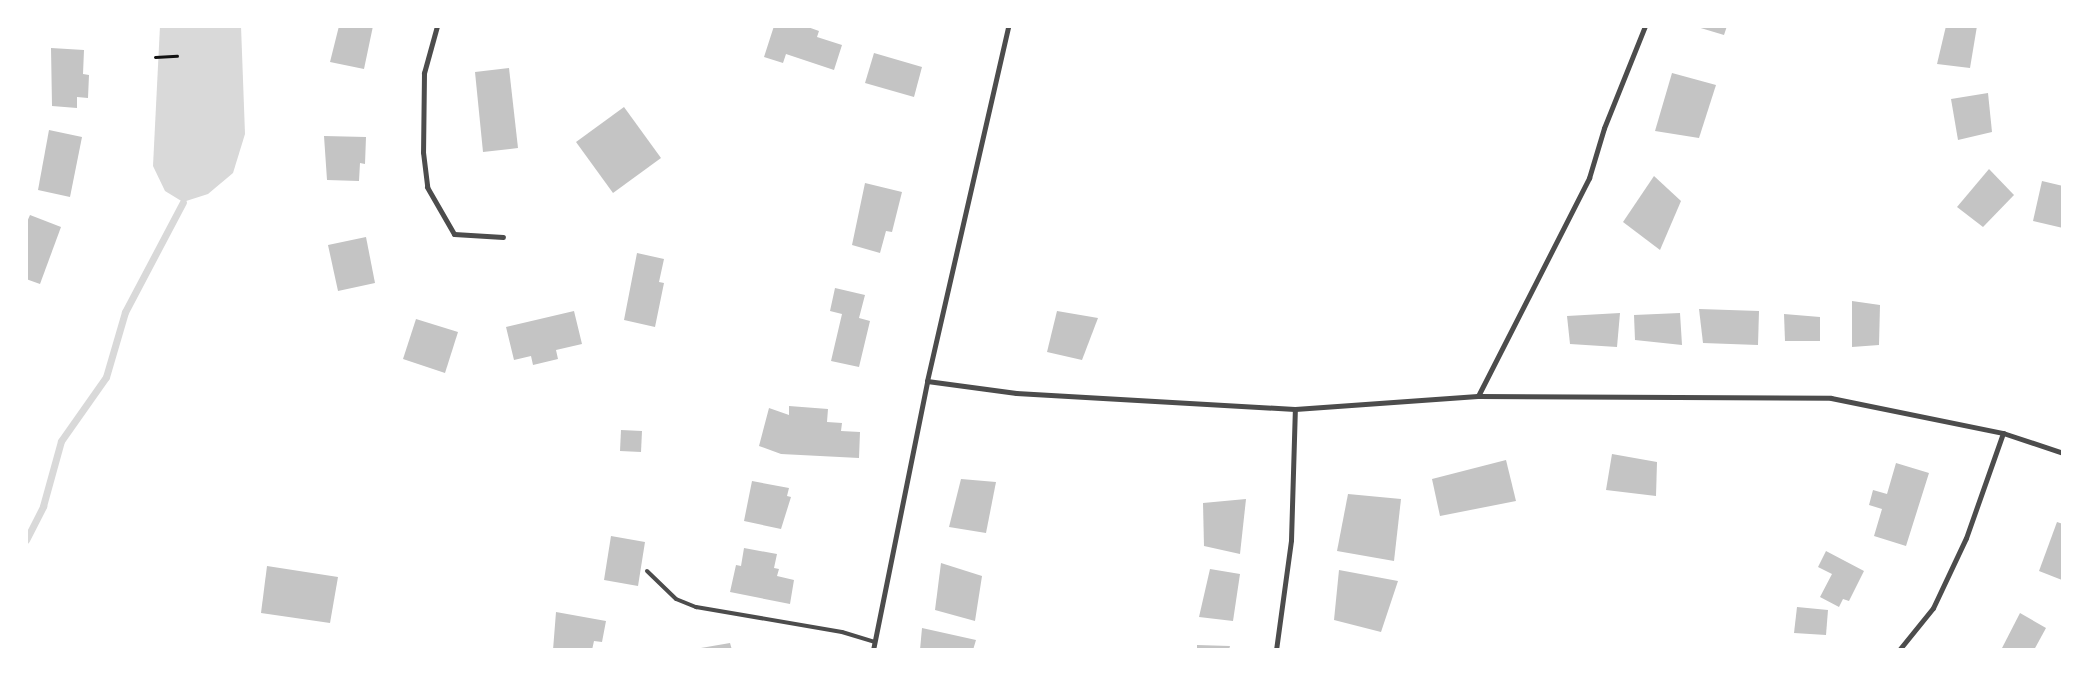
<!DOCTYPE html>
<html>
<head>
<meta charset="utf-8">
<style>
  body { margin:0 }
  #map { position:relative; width:2089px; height:676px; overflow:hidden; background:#fff; font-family:"Source Sans 3",sans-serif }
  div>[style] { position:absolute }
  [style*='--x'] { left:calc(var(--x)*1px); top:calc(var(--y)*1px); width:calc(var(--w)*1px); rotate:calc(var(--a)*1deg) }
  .water>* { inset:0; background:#d9d9d9 }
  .stream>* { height:7px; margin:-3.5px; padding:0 3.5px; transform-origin:3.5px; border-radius:3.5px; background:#d9d9d9 }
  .building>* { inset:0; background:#c4c4c4 }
  .path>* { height:3px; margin:-1.5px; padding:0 1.5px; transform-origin:1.5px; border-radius:1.5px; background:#111 }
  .service>* { height:4px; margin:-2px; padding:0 2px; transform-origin:2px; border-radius:2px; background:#4c4c4c }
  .minor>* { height:5px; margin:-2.5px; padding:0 2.5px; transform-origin:2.5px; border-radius:2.5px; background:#4c4c4c }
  span { translate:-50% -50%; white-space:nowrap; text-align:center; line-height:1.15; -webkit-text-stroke:4px #fff; paint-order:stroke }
  .frame { position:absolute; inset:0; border:28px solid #fff; pointer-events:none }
</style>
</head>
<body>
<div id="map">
  <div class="water">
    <div style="clip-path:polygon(160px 26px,241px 26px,245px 134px,233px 173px,208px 194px,183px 202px,165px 191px,153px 166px)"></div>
  </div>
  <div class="stream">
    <div style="--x:26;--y:540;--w:38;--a:-63"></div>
    <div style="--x:43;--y:506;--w:67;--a:-74.5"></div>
    <div style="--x:61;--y:441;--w:78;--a:-54.9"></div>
    <div style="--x:106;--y:377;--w:68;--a:-73.7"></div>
    <div style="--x:125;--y:312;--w:124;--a:-62.2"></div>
  </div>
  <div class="building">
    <div style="clip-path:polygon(339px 26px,373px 26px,364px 69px,330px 62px)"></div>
    <div style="clip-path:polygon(774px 26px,805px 26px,819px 31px,817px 37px,842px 45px,834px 70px,786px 54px,783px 63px,764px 57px)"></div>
    <div style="clip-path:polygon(1694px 26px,1727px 26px,1724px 35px)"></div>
    <div style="clip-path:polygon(1946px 26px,1977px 26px,1970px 68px,1937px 64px)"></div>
    <div style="clip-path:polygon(51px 48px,84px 50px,83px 74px,89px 75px,88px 98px,77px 97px,77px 108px,52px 106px)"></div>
    <div style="clip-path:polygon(874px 53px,922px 67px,914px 97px,865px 83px)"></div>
    <div style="clip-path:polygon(509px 68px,518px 148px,483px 152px,475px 72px)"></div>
    <div style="clip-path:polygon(1672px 73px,1716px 85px,1699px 138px,1655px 131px)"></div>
    <div style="clip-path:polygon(1988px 93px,1992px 132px,1958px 140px,1951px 99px)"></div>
    <div style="clip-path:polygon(624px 107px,661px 158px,613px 193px,576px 142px)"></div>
    <div style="clip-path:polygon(49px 130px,82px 137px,70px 197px,38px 190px)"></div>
    <div style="clip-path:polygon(324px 136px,366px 137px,365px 164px,360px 163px,359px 181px,327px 180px)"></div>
    <div style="clip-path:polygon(1989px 169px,2014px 195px,1983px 227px,1957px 207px)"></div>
    <div style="clip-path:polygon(1654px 176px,1681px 201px,1660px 250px,1623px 222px)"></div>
    <div style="clip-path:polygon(2042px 181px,2063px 186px,2063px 228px,2033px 221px)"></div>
    <div style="clip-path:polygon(865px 183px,902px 192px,892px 232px,886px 231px,880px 253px,852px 245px)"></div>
    <div style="clip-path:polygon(30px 215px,61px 227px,40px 284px,26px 279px,26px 224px)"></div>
    <div style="clip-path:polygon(366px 237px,375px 283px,338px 291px,328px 245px)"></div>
    <div style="clip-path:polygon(637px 253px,664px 259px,659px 282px,664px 283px,655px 327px,624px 320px)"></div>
    <div style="clip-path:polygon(835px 288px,865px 295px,859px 318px,870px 321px,859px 367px,831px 361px,842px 314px,830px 311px)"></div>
    <div style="clip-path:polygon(1852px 301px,1880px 305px,1879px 345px,1852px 347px)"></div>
    <div style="clip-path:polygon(1699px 309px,1759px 311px,1758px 345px,1703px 343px)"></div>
    <div style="clip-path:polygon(574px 311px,582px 344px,556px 350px,558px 359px,533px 365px,531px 356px,514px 360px,506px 327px)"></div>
    <div style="clip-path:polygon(1057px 311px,1098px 318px,1082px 360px,1047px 352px)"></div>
    <div style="clip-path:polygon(1620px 313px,1617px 347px,1570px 344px,1567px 316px)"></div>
    <div style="clip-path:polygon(1680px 313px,1682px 345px,1635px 340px,1634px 315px)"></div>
    <div style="clip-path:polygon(1784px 314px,1820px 317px,1820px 341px,1785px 341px)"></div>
    <div style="clip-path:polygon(416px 319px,458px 332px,445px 373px,403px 359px)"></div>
    <div style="clip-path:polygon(789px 406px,828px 409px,827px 422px,842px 423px,841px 431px,860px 432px,859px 458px,781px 454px,759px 446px,769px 408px,789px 415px)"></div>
    <div style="clip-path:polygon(621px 430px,642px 431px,641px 452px,620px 451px)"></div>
    <div style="clip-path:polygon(1612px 454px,1657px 462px,1656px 496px,1606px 490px)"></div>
    <div style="clip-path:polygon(1506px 460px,1516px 501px,1440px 516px,1432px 479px)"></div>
    <div style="clip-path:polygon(1896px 463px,1929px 473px,1906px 546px,1874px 536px,1882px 509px,1869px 505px,1873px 490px,1887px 494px)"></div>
    <div style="clip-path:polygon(961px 479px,996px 482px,986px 533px,949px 527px)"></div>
    <div style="clip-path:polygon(752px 481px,789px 488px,787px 496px,791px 497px,781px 529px,744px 521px)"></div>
    <div style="clip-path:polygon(1348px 494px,1401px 499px,1394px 561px,1337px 551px)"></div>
    <div style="clip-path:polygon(1246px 499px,1240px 554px,1204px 546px,1203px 503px)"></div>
    <div style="clip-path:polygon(2057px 522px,2063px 524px,2062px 580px,2039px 571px)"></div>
    <div style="clip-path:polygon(611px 536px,645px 542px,638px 586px,604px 580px)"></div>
    <div style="clip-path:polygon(744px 548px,777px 554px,774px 568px,779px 569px,777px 576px,794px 580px,790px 604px,730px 592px,736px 565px,741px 566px)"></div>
    <div style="clip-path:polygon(1826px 551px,1864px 571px,1849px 601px,1843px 599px,1839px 607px,1820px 597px,1832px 574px,1818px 567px)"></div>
    <div style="clip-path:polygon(941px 563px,982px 576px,975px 621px,935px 610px)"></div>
    <div style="clip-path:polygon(267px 566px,338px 577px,330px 623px,261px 613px)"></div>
    <div style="clip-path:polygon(1210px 569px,1240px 574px,1233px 621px,1199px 617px)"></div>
    <div style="clip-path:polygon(1339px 570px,1398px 581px,1381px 632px,1334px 620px)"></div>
    <div style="clip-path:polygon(1797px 607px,1828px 610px,1826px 635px,1794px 633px)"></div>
    <div style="clip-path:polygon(556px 612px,606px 621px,602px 642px,594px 641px,592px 650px,553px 650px)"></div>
    <div style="clip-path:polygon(2020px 613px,2046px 628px,2034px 650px,2001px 650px)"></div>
    <div style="clip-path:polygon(922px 628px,976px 640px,973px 650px,920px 650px)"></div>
    <div style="clip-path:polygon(730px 643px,732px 650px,695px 650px,695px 649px)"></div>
    <div style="clip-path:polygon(1197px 645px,1230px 646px,1229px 650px,1197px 650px)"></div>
  </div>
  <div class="path">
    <div style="--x:155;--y:57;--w:22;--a:-3"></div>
  </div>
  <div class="service">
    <div style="--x:647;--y:571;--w:40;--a:44"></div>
    <div style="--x:676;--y:599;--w:22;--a:22"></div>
    <div style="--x:696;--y:607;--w:148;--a:9.7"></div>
    <div style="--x:842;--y:632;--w:34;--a:17"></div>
  </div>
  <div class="minor">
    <div style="--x:437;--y:26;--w:49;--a:105.5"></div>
    <div style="--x:424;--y:73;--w:79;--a:90.7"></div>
    <div style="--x:423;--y:152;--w:35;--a:83"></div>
    <div style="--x:427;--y:187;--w:54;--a:60.1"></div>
    <div style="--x:454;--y:234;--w:49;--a:3.5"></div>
    <div style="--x:927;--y:381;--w:90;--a:7.7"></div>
    <div style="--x:1016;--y:393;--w:279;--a:3.3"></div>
    <div style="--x:1295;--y:409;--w:183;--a:-4.1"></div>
    <div style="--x:1478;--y:396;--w:353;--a:0.3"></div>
    <div style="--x:1831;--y:398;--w:176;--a:11.5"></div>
    <div style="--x:2003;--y:433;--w:63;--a:18.4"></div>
    <div style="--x:1478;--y:396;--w:245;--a:-63"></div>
    <div style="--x:1589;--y:178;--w:52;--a:-73.3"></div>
    <div style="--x:1604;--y:128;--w:110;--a:-68.1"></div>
    <div style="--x:873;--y:650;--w:274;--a:-78.6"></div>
    <div style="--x:927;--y:381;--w:364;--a:-77.1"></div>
    <div style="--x:1276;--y:650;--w:111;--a:-82.2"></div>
    <div style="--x:1291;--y:540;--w:131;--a:-88.3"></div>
    <div style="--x:1899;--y:650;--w:54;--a:-51"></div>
    <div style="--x:1933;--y:608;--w:77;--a:-64.8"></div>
    <div style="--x:1966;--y:538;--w:111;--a:-70.6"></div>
  </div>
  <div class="frame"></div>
</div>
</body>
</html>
